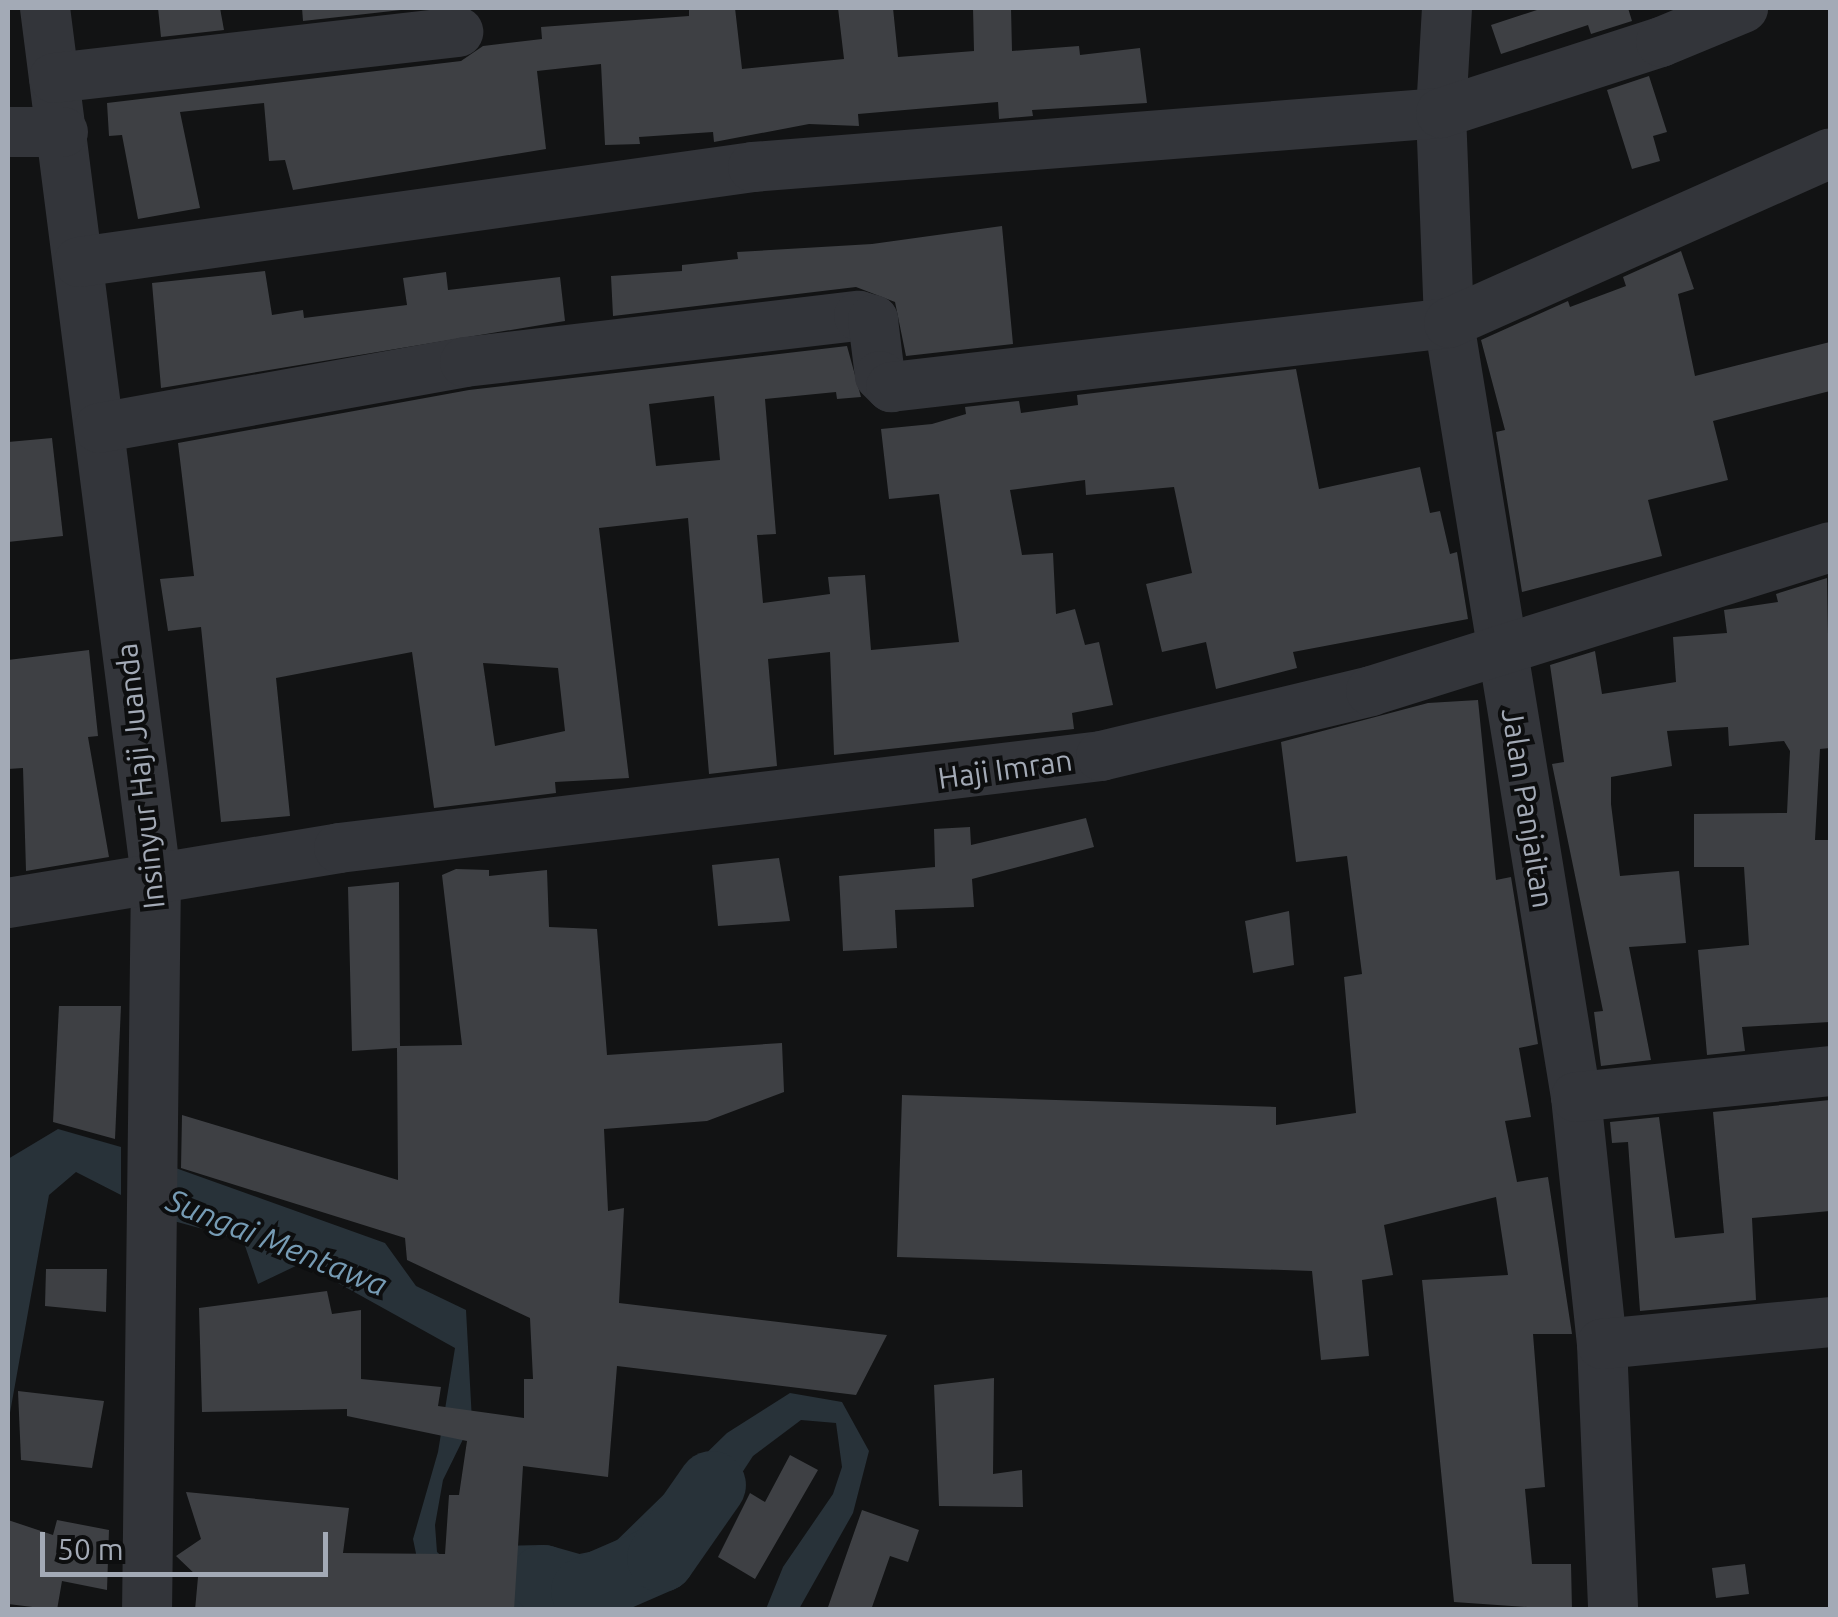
<!DOCTYPE html>
<html>
<head>
<meta charset="utf-8">
<style>
  body { margin:0 }
  #map { position:relative; width:1838px; height:1617px; overflow:hidden; background:#121314; font-family:Ubuntu,sans-serif }
  div>[style] { position:absolute }
  [style*='--x'] { left:calc(var(--x)*1px); top:calc(var(--y)*1px); width:calc(var(--w)*1px); rotate:calc(var(--a)*1deg) }
  .water>* { inset:0; background:#283239 }
  .river>* { height:68px; margin:-34px; padding:0 34px; transform-origin:34px; border-radius:34px; background:#283239 }
  .building>* { inset:0; background:#3e4044 }
  .minor>* { height:50px; margin:-25px; padding:0 25px; transform-origin:25px; border-radius:25px; background:#33353a }
  span { translate:-50% -50%; white-space:nowrap; text-align:center; line-height:1.15; -webkit-text-stroke:8px #0d0e0f; paint-order:stroke }
  .street-label { font-size:30px; color:#a3aab6 }
  .water-label { font-size:32px; color:#769bb4; font-style:italic }
  .frame { position:absolute; inset:0; border:10px solid #a3aab6; pointer-events:none }
  .scale { position:absolute; left:40px; top:1532px; width:288px; height:45px; box-sizing:border-box; border:5px solid #a3aab6; border-top:0; padding-left:12px; font-size:30px; line-height:35px; white-space:nowrap; color:#a3aab6; -webkit-text-stroke:8px #0d0e0f; paint-order:stroke }
</style>
</head>
<body>
<div id="map">
  <div class="water">
    <div style="clip-path:polygon(58px 1129px,121px 1147px,121px 1195px,76px 1172px,49px 1195px,8px 1424px,8px 1159px)"></div>
    <div style="clip-path:polygon(170px 1166px,385px 1243px,416px 1286px,466px 1310px,472px 1421px,443px 1480px,435px 1525px,437px 1552px,447px 1561px,515px 1567px,609px 1548px,727px 1433px,790px 1393px,842px 1402px,869px 1451px,853px 1513px,799px 1609px,766px 1609px,783px 1567px,833px 1494px,842px 1467px,836px 1423px,801px 1420px,753px 1456px,732px 1488px,663px 1557px,585px 1591px,485px 1596px,420px 1573px,413px 1539px,438px 1452px,455px 1348px,302px 1263px,258px 1284px,243px 1240px,170px 1220px)"></div>
  </div>
  <div class="river">
    <div style="--x:495;--y:1580;--w:48;--a:-1.2"></div>
    <div style="--x:543;--y:1579;--w:44;--a:15.9"></div>
    <div style="--x:585;--y:1591;--w:83;--a:-23.5"></div>
    <div style="--x:661;--y:1558;--w:89;--a:-55.1"></div>
  </div>
  <div class="building">
    <div style="clip-path:polygon(158px 8px,220px 8px,224px 30px,161px 37px)"></div>
    <div style="clip-path:polygon(302px 8px,419px 8px,303px 21px)"></div>
    <div style="clip-path:polygon(689px 8px,735px 8px,742px 69px,844px 59px,838px 8px,893px 8px,898px 57px,974px 51px,973px 8px,1011px 8px,1012px 51px,1079px 46px,1080px 55px,1140px 48px,1147px 103px,1032px 110px,1033px 116px,999px 119px,998px 102px,858px 114px,859px 126px,809px 124px,714px 142px,713px 132px,639px 137px,640px 144px,605px 145px,601px 64px,537px 71px,546px 149px,293px 190px,285px 160px,269px 161px,264px 103px,180px 112px,200px 208px,138px 219px,122px 135px,109px 136px,107px 103px,461px 61px,483px 46px,542px 39px,541px 27px,689px 16px)"></div>
    <div style="clip-path:polygon(1543px 8px,1628px 8px,1632px 21px,1591px 34px,1588px 25px,1501px 54px,1491px 25px)"></div>
    <div style="clip-path:polygon(1649px 76px,1667px 132px,1653px 136px,1660px 161px,1632px 169px,1607px 90px)"></div>
    <div style="clip-path:polygon(1002px 226px,1013px 344px,906px 356px,895px 302px,856px 287px,613px 316px,611px 276px,682px 271px,682px 265px,738px 259px,737px 252px,872px 244px)"></div>
    <div style="clip-path:polygon(1681px 251px,1694px 289px,1678px 294px,1695px 376px,1830px 342px,1830px 391px,1713px 421px,1728px 480px,1648px 500px,1662px 556px,1522px 592px,1496px 432px,1505px 430px,1481px 340px,1568px 301px,1570px 307px,1626px 286px,1623px 277px)"></div>
    <div style="clip-path:polygon(265px 271px,272px 315px,303px 310px,304px 318px,407px 305px,403px 278px,446px 272px,448px 290px,560px 277px,565px 321px,161px 388px,152px 283px)"></div>
    <div style="clip-path:polygon(evenodd,847px 346px,861px 397px,837px 399px,836px 392px,765px 399px,776px 534px,757px 535px,763px 603px,830px 594px,828px 577px,865px 575px,871px 650px,959px 642px,939px 494px,889px 499px,881px 429px,932px 424px,966px 414px,965px 407px,1019px 401px,1021px 413px,1078px 405px,1077px 395px,1296px 369px,1319px 489px,1420px 467px,1430px 513px,1440px 511px,1450px 554px,1457px 552px,1468px 619px,1293px 652px,1297px 668px,1216px 689px,1206px 642px,1162px 652px,1146px 584px,1192px 573px,1174px 487px,1086px 495px,1085px 480px,1010px 490px,1022px 555px,1053px 553px,1056px 614px,1075px 609px,1085px 645px,1099px 642px,1113px 705px,1072px 713px,1074px 729px,834px 755px,830px 652px,768px 659px,777px 766px,709px 774px,688px 518px,599px 528px,629px 778px,555px 782px,556px 793px,434px 808px,412px 652px,276px 678px,290px 816px,221px 822px,201px 627px,168px 631px,160px 579px,194px 576px,178px 443px,469px 390px,847px 346px,714px 396px,720px 460px,656px 466px,649px 404px,714px 396px,847px 346px,483px 663px,558px 668px,565px 731px,495px 746px,483px 663px)"></div>
    <div style="clip-path:polygon(52px 438px,63px 536px,8px 542px,8px 442px)"></div>
    <div style="clip-path:polygon(1827px 578px,1830px 748px,1820px 749px,1815px 840px,1830px 840px,1830px 1022px,1742px 1027px,1745px 1051px,1707px 1055px,1698px 950px,1749px 945px,1744px 867px,1694px 867px,1694px 814px,1787px 813px,1790px 751px,1784px 741px,1729px 746px,1728px 727px,1667px 731px,1672px 766px,1611px 777px,1611px 804px,1620px 876px,1679px 871px,1686px 943px,1629px 947px,1651px 1060px,1601px 1066px,1594px 1012px,1603px 1011px,1552px 764px,1564px 762px,1550px 665px,1595px 651px,1602px 694px,1676px 682px,1673px 637px,1727px 633px,1724px 610px,1778px 602px,1776px 594px)"></div>
    <div style="clip-path:polygon(89px 650px,98px 736px,88px 737px,109px 857px,26px 871px,23px 768px,8px 769px,8px 660px)"></div>
    <div style="clip-path:polygon(1478px 700px,1496px 880px,1511px 877px,1538px 1044px,1519px 1048px,1531px 1117px,1505px 1121px,1517px 1182px,1548px 1177px,1572px 1334px,1533px 1334px,1545px 1487px,1525px 1489px,1532px 1564px,1571px 1564px,1572px 1610px,1454px 1602px,1422px 1280px,1508px 1275px,1496px 1197px,1384px 1225px,1393px 1275px,1362px 1280px,1369px 1356px,1321px 1360px,1312px 1271px,897px 1257px,902px 1095px,1276px 1107px,1276px 1125px,1356px 1113px,1344px 977px,1362px 974px,1347px 856px,1296px 862px,1281px 742px,1428px 703px)"></div>
    <div style="clip-path:polygon(1086px 818px,1094px 847px,972px 879px,974px 907px,895px 910px,897px 948px,843px 951px,839px 876px,935px 867px,934px 829px,970px 827px,971px 845px)"></div>
    <div style="clip-path:polygon(779px 858px,790px 921px,718px 926px,712px 865px)"></div>
    <div style="clip-path:polygon(456px 869px,489px 870px,489px 876px,547px 870px,549px 927px,597px 929px,607px 1055px,782px 1043px,784px 1092px,707px 1121px,604px 1129px,608px 1211px,624px 1208px,619px 1303px,887px 1335px,856px 1395px,617px 1366px,608px 1477px,523px 1466px,514px 1610px,195px 1610px,198px 1577px,176px 1556px,201px 1539px,186px 1492px,349px 1508px,343px 1553px,445px 1554px,449px 1495px,459px 1495px,467px 1441px,347px 1416px,347px 1409px,202px 1412px,199px 1308px,327px 1291px,332px 1314px,361px 1310px,361px 1379px,441px 1387px,438px 1406px,524px 1418px,524px 1379px,533px 1379px,530px 1318px,407px 1260px,405px 1238px,181px 1168px,182px 1115px,398px 1180px,397px 1048px,352px 1051px,348px 887px,399px 882px,400px 1046px,462px 1045px,442px 875px)"></div>
    <div style="clip-path:polygon(1289px 911px,1294px 965px,1253px 973px,1245px 921px)"></div>
    <div style="clip-path:polygon(59px 1006px,121px 1006px,115px 1139px,53px 1122px)"></div>
    <div style="clip-path:polygon(1830px 1100px,1830px 1211px,1752px 1218px,1756px 1300px,1640px 1311px,1628px 1142px,1612px 1143px,1610px 1122px,1659px 1117px,1675px 1238px,1724px 1233px,1713px 1112px)"></div>
    <div style="clip-path:polygon(46px 1269px,107px 1269px,106px 1312px,45px 1306px)"></div>
    <div style="clip-path:polygon(994px 1378px,993px 1474px,1022px 1470px,1023px 1507px,939px 1506px,934px 1385px)"></div>
    <div style="clip-path:polygon(18px 1391px,104px 1401px,92px 1468px,21px 1460px)"></div>
    <div style="clip-path:polygon(790px 1455px,818px 1470px,755px 1579px,718px 1557px,750px 1493px,765px 1502px)"></div>
    <div style="clip-path:polygon(862px 1510px,919px 1530px,908px 1562px,890px 1556px,871px 1610px,827px 1610px)"></div>
    <div style="clip-path:polygon(8px 1520px,53px 1535px,57px 1520px,109px 1530px,107px 1590px,62px 1581px,57px 1610px,8px 1604px)"></div>
    <div style="clip-path:polygon(1745px 1564px,1749px 1594px,1716px 1598px,1712px 1568px)"></div>
  </div>
  <div class="minor">
    <div style="--x:45;--y:8;--w:876;--a:82.72"></div>
    <div style="--x:156;--y:877;--w:733;--a:90.7"></div>
    <div style="--x:1447;--y:8;--w:105;--a:93.3"></div>
    <div style="--x:1441;--y:113;--w:210;--a:87.8"></div>
    <div style="--x:1449;--y:323;--w:784;--a:80.68"></div>
    <div style="--x:1576;--y:1097;--w:248;--a:84"></div>
    <div style="--x:1602;--y:1344;--w:266;--a:87.6"></div>
    <div style="--x:54;--y:78;--w:407;--a:-6.5"></div>
    <div style="--x:8;--y:132;--w:55;--a:0"></div>
    <div style="--x:79;--y:262;--w:681;--a:-8.02"></div>
    <div style="--x:753;--y:167;--w:690;--a:-4.49"></div>
    <div style="--x:1441;--y:113;--w:231;--a:-17.9"></div>
    <div style="--x:1661;--y:42;--w:89;--a:-22.5"></div>
    <div style="--x:99;--y:428;--w:372;--a:-10.2"></div>
    <div style="--x:465;--y:362;--w:397;--a:-6.7"></div>
    <div style="--x:859;--y:316;--w:15;--a:16"></div>
    <div style="--x:873;--y:320;--w:56;--a:82.9"></div>
    <div style="--x:880;--y:376;--w:16;--a:45"></div>
    <div style="--x:891;--y:387;--w:562;--a:-6.54"></div>
    <div style="--x:1449;--y:323;--w:417;--a:-24"></div>
    <div style="--x:8;--y:903;--w:336;--a:-9.4"></div>
    <div style="--x:339;--y:848;--w:768;--a:-6.88"></div>
    <div style="--x:1101;--y:756;--w:278;--a:-13.5"></div>
    <div style="--x:1371;--y:691;--w:481;--a:-17.4"></div>
    <div style="--x:1576;--y:1097;--w:255;--a:-5.8"></div>
    <div style="--x:1602;--y:1344;--w:229;--a:-5.5"></div>
  </div>
  <div class="street-label">
    <span style="left:1005px;top:769px;rotate:-8deg">Haji Imran</span>
    <span style="left:140px;top:776px;rotate:-96deg">Insinyur Haji Juanda</span>
    <span style="left:1528px;top:808px;rotate:81deg">Jalan Panjaitan</span>
  </div>
  <div class="water-label">
    <span style="left:277px;top:1242px;rotate:22deg">Sungai Mentawa</span>
  </div>
  <div class="frame"></div>
  <div class="scale">50 m</div>
</div>
</body>
</html>
